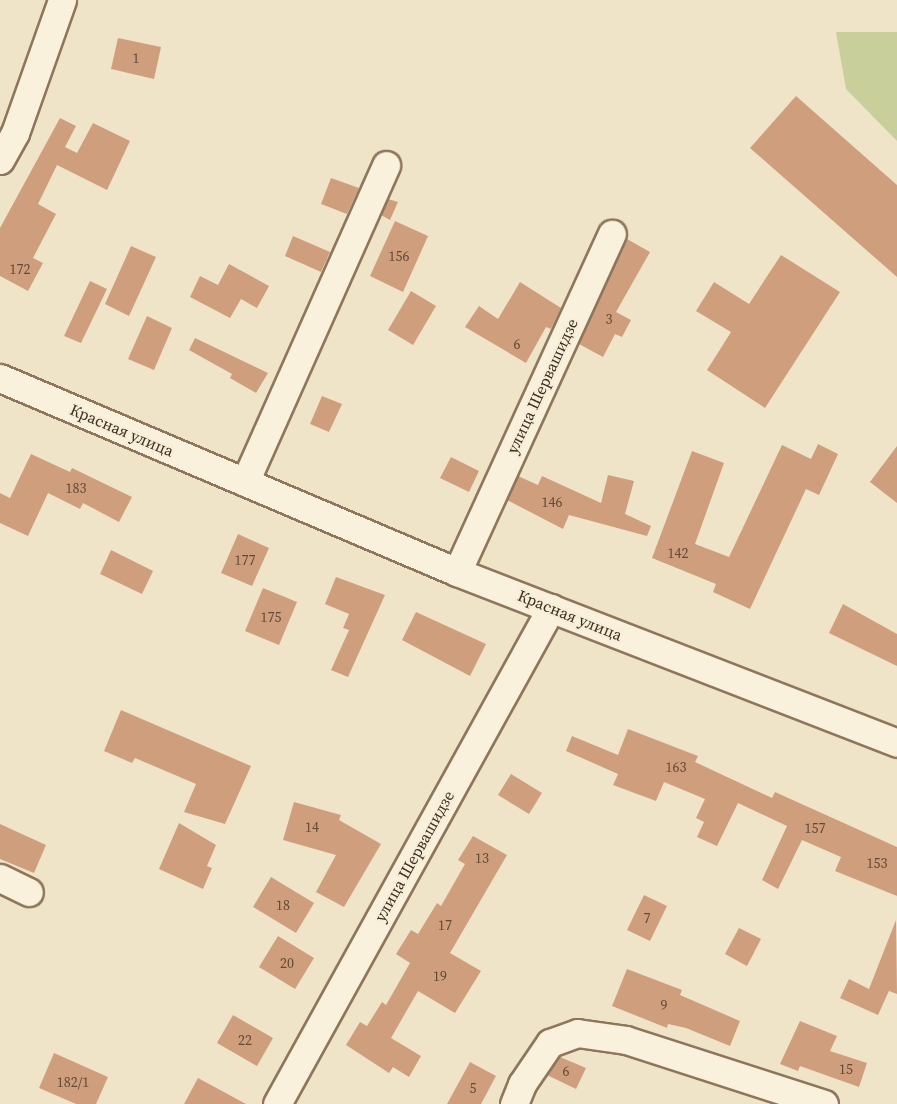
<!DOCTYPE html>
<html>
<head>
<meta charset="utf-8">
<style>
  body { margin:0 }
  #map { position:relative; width:897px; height:1104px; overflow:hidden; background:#f0e4c8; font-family:"Source Serif 4",serif }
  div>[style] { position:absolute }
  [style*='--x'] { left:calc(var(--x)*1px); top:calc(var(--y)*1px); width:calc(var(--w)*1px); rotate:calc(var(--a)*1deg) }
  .green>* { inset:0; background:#c9cf9b }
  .building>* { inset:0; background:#cf9f7d }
  .roads { filter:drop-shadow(2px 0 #8d765c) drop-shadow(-2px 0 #8d765c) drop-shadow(0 2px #8d765c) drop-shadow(0 -2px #8d765c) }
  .minor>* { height:27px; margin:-13.5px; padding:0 13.5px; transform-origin:13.5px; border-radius:13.5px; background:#faf1dc }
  span { translate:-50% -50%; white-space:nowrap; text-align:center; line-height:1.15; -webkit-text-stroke:4.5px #f7eed8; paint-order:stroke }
  .number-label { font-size:14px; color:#624a37 }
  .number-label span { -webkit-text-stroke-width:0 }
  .street-label { font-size:16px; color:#3d2e20 }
</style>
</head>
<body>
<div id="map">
  <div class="green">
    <div style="clip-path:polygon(836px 32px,897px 32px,897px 141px,846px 89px)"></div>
  </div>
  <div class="building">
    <div style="clip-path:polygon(118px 38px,161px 47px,154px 79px,111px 69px)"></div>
    <div style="clip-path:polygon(796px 96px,897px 185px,897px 277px,750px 148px)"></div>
    <div style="clip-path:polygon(60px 118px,76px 126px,65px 147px,77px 153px,93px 123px,130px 141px,107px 190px,57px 165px,38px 204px,56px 214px,33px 258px,43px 263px,28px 291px,0 276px,0 228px)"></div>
    <div style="clip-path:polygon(331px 178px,359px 188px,347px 214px,321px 204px)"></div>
    <div style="clip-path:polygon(388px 199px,398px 202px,390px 220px,381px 215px)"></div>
    <div style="clip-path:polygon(395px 221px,428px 236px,403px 292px,370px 276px)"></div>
    <div style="clip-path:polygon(293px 236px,330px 252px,321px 272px,285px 256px)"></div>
    <div style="clip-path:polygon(627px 239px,650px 252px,616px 312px,631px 320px,622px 337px,615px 334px,603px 357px,579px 344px)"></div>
    <div style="clip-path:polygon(131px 246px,156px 257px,129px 316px,105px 304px)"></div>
    <div style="clip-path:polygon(781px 255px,840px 292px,765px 408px,707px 370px,731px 332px,696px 311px,714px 282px,749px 304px)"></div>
    <div style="clip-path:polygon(229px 264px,269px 286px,257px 308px,241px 299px,230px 318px,190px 297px,200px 276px,218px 285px)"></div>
    <div style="clip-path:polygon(90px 281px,107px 289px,81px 343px,64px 336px)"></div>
    <div style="clip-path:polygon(520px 282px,561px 308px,551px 329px,546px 327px,526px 363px,465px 327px,479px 306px,498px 319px)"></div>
    <div style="clip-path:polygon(411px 291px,436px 306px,413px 345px,388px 330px)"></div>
    <div style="clip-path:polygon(147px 316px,172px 328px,154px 370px,128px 359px)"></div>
    <div style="clip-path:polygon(195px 338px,268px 373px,256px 393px,230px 378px,232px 374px,189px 350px)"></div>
    <div style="clip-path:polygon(322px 396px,342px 404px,329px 432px,310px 424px)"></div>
    <div style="clip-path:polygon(818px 444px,838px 454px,819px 495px,806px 489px,750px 609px,713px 592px,716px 584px,652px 558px,692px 451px,724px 463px,695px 544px,729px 557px,782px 445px,811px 459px)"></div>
    <div style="clip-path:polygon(897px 446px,897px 503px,870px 482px)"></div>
    <div style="clip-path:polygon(31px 454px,70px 472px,72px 468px,132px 497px,119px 522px,83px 503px,80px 509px,48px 493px,28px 536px,0 523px,0 493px,10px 498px)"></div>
    <div style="clip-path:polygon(451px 457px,479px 471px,469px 492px,440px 478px)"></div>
    <div style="clip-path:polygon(608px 475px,634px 481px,625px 514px,651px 526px,647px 536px,569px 515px,563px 529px,507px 500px,518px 476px,538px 485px,542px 476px,601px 503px)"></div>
    <div style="clip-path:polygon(238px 534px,269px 548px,252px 586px,221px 573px)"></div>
    <div style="clip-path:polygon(111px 550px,153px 571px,142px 594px,100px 574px)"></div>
    <div style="clip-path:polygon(336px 577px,385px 595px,348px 677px,331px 670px,349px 630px,343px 628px,349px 614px,325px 604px)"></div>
    <div style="clip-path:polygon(263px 588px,297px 602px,279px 645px,245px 631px)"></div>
    <div style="clip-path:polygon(843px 604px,897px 634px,897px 666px,829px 633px)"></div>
    <div style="clip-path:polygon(416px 612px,486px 644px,470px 676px,402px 640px)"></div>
    <div style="clip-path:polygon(121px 710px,251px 766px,225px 824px,184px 812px,196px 784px,135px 758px,132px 763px,104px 751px)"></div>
    <div style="clip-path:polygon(628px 729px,698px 756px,695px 762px,772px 798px,775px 792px,897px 847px,897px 896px,835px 871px,841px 857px,802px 840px,778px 889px,762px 880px,787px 826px,738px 803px,717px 846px,697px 837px,704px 822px,696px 818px,705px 799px,664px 782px,656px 801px,613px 785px,618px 774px,566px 751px,572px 736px,618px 755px)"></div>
    <div style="clip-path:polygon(511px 774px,542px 793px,529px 814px,498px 795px)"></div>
    <div style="clip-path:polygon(294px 802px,341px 815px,339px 820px,381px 844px,344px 907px,316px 892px,336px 855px,283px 840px)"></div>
    <div style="clip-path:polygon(179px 823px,216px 845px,207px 866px,212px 868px,203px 889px,159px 869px)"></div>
    <div style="clip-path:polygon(0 824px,46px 845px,34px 873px,0 859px)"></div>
    <div style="clip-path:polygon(473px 836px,507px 855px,450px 953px,481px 971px,455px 1013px,418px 991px,391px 1038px,421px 1056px,409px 1077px,393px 1067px,389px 1073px,346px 1045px,360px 1022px,367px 1026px,382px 1002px,386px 1005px,410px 963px,396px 954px,411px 930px,418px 934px,437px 903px,441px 906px,465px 864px,458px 860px)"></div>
    <div style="clip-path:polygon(271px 877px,314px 903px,296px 933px,253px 907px)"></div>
    <div style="clip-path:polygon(644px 895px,667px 906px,650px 941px,627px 930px)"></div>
    <div style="clip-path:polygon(896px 920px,897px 994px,889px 991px,878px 1015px,840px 998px,849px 979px,869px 989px)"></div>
    <div style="clip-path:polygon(739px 928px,761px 939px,747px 966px,725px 954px)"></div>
    <div style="clip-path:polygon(278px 936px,314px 958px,295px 989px,259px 967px)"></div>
    <div style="clip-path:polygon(627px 969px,682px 990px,680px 995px,740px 1021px,730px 1046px,686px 1028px,668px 1024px,667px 1028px,612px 1006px)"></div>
    <div style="clip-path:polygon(233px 1015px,273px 1038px,257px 1066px,217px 1043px)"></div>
    <div style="clip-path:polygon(800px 1021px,837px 1036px,830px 1051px,867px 1063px,859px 1087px,800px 1066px,798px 1071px,780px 1064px)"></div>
    <div style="clip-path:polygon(54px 1053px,108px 1077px,96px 1104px,76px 1104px,39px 1088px)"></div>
    <div style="clip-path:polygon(560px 1057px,586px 1068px,576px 1089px,547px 1075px)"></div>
    <div style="clip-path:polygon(470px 1062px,496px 1076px,481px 1104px,447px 1104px)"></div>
    <div style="clip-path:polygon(198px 1078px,246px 1104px,184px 1104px)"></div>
  </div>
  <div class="roads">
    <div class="minor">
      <div style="--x:0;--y:160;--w:31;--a:-61"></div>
      <div style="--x:15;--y:133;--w:141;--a:-70.5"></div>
      <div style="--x:0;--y:378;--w:496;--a:23"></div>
      <div style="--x:457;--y:572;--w:472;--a:21.2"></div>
      <div style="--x:245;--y:482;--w:347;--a:-66"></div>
      <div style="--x:457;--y:572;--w:372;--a:-65.4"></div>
      <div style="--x:0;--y:878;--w:32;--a:26"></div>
      <div style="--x:277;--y:1104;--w:567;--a:-61.08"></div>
      <div style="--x:514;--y:1104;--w:22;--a:-68"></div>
      <div style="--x:522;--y:1084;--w:50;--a:-55.7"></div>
      <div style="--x:550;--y:1043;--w:29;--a:-20"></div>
      <div style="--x:577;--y:1033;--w:49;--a:8.1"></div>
      <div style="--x:626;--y:1040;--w:208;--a:17.9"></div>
    </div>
  </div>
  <div class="number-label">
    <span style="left:136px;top:58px">1</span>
    <span style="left:399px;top:256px">156</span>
    <span style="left:20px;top:269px">172</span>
    <span style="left:609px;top:319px">3</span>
    <span style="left:517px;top:344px">6</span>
    <span style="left:76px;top:488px">183</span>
    <span style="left:552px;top:502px">146</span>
    <span style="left:678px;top:553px">142</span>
    <span style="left:245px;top:560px">177</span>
    <span style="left:271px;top:617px">175</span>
    <span style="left:676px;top:767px">163</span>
    <span style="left:312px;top:827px">14</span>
    <span style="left:815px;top:828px">157</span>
    <span style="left:482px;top:858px">13</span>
    <span style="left:877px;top:863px">153</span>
    <span style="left:283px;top:905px">18</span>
    <span style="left:647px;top:918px">7</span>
    <span style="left:445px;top:925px">17</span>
    <span style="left:287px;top:963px">20</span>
    <span style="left:440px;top:976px">19</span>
    <span style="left:664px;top:1005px">9</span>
    <span style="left:245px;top:1040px">22</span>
    <span style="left:846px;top:1069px">15</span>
    <span style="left:566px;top:1071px">6</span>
    <span style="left:73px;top:1082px">182/1</span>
    <span style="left:473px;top:1088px">5</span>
  </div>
  <div class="street-label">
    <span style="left:542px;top:386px;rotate:-65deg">улица Шервашидзе</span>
    <span style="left:122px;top:430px;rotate:23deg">Красная улица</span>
    <span style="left:570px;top:615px;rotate:22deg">Красная улица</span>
    <span style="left:414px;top:856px;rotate:-61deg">улица Шервашидзе</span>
  </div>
</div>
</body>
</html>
